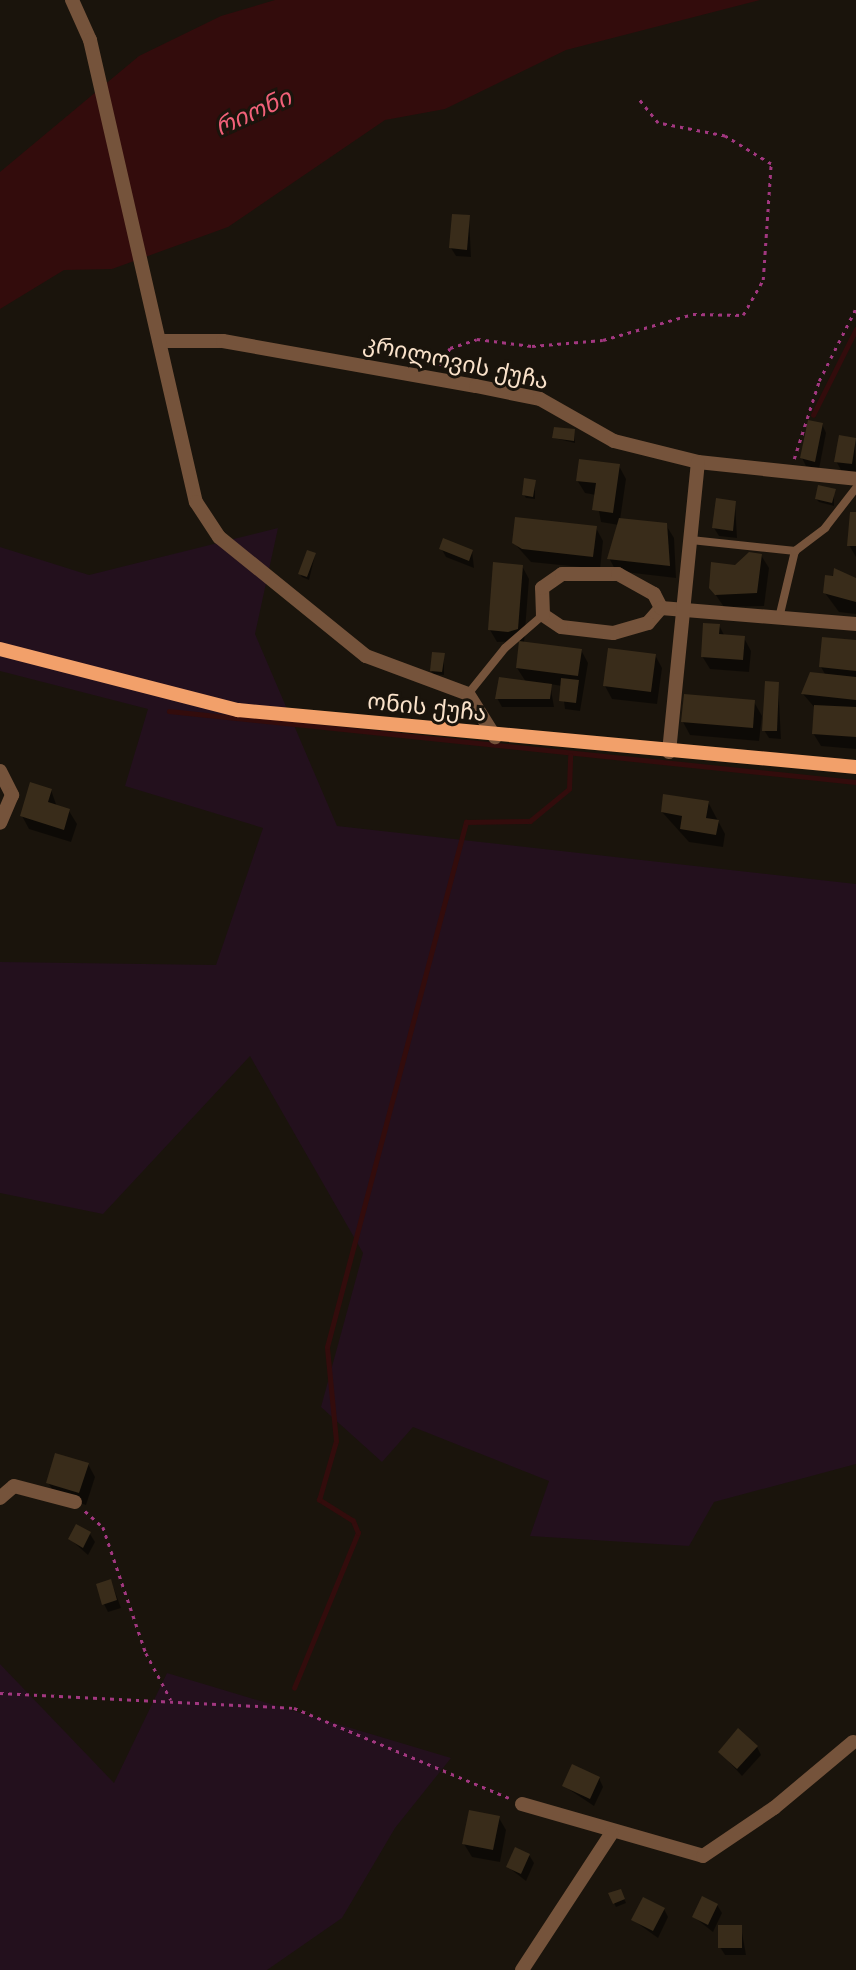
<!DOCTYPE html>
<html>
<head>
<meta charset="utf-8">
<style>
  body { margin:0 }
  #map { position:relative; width:856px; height:1970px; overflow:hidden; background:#1a140c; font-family:Quicksand,"Noto Sans Georgian",sans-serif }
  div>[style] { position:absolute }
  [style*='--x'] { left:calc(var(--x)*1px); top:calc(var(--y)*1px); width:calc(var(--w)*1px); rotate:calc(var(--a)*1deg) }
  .green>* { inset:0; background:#23101d }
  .water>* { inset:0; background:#330c0c }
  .shadow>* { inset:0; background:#0007 }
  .stream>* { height:4.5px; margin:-2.25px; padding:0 2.25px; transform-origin:2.25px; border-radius:2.25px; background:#330c0c }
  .building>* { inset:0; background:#392c1a }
  .path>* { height:2.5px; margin-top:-1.25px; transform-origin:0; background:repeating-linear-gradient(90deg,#a23780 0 3.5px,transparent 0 8.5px) }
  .service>* { height:8px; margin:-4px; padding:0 4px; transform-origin:4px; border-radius:4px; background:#75533b }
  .minor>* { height:14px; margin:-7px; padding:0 7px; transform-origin:7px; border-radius:7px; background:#75533b }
  .tertiary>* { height:14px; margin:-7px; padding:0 7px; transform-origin:7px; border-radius:7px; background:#75533b }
  .secondary>* { height:14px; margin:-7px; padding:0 7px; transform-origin:7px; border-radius:7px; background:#f2a06a }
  span { translate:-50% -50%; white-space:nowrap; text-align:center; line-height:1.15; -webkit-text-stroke:6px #1a140c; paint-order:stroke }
  .street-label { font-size:23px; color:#fae2ca }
  .water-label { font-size:24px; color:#f16179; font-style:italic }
</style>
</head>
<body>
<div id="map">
  <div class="green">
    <div style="clip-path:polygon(278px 528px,255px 634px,337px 826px,856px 884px,856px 1464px,714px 1502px,689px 1546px,530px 1536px,549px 1481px,413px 1427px,382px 1462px,321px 1407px,363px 1253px,250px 1056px,103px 1214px,0 1193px,0 962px,216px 965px,263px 828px,125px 786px,148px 709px,0 671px,0 547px,89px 575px)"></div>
    <div style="clip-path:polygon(0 1664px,114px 1783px,167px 1673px,451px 1758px,395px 1828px,342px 1918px,267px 1970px,0 1970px)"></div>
  </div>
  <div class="water">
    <div style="clip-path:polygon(275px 0,760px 0,566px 50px,445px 109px,385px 120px,228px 227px,112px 269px,64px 270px,0 309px,0 172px,139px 56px,221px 16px)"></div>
  </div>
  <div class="shadow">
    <div style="clip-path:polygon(469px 217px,471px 257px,456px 256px,451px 248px)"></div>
    <div style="clip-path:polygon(822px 424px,826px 433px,819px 469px,806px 466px,802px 458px)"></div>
    <div style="clip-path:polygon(574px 431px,575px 443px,554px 438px)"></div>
    <div style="clip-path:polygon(855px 440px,856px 472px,841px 470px,836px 461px)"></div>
    <div style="clip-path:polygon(619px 466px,626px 479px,620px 520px,666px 525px,674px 538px,676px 578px,616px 571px,609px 558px,619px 525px,601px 522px,596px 495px,585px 493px,577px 480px)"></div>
    <div style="clip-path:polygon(535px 481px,535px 499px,526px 498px,524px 495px)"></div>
    <div style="clip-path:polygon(834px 490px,834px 506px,819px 502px,816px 499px)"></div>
    <div style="clip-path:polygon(735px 502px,737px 538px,719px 536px,714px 528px)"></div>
    <div style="clip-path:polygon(856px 514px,856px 557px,849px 545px)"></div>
    <div style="clip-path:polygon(596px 528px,603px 541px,600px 569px,531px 562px,514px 543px)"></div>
    <div style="clip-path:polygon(441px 548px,472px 551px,474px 568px,446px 557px)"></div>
    <div style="clip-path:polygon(315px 555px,309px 580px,302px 577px,300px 574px)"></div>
    <div style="clip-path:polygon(761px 555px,769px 568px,764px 606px,724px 607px,711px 588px)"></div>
    <div style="clip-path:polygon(522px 566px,529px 579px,524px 643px,581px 650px,588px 663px,580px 711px,565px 709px,562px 686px,550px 684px,554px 707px,502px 707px,497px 698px,526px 682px,517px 668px,521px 641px,497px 642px,490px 630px)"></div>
    <div style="clip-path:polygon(835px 570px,856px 580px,856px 614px,839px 612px,825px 593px)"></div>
    <div style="clip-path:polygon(719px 625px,725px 637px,744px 638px,751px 651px,749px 672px,710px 669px,702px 656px)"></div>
    <div style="clip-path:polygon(856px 642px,856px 749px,821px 746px,813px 733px,815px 708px,803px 694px,811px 674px,826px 676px,821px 667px)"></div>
    <div style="clip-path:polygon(444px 655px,444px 675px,433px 674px,431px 670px)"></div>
    <div style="clip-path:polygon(655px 655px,662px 668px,657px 704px,612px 699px,605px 686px)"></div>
    <div style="clip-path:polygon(778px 684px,781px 739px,769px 738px,764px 730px)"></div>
    <div style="clip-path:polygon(754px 702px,762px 716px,759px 741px,690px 735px,683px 722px)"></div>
    <div style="clip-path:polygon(51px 790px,57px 807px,69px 811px,77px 824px,71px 842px,29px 829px,22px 816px)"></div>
    <div style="clip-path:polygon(708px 802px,725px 834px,723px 847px,689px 842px,662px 812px)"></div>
    <div style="clip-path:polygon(88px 1464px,95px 1477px,86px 1505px,55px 1495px,48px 1482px)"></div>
    <div style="clip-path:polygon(90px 1534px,95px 1542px,88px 1555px,70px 1539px)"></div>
    <div style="clip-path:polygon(111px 1581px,121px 1608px,108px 1612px,104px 1604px)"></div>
    <div style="clip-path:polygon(757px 1747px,761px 1755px,742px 1776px,720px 1752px)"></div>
    <div style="clip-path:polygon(599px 1778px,603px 1787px,594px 1806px,564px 1786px)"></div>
    <div style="clip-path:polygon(499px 1818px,506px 1830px,500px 1862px,472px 1857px,464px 1844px)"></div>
    <div style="clip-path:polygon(529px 1855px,534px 1863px,526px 1881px,508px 1867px)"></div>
    <div style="clip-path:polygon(622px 1894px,626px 1903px,616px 1907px,614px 1903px)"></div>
    <div style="clip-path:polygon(717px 1905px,722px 1913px,713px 1932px,694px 1917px)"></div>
    <div style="clip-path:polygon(664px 1909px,668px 1917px,658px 1938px,633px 1920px)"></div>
    <div style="clip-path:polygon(741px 1927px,746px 1955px,725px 1955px,720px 1947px)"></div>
  </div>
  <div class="stream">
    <div style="--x:813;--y:415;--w:96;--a:-63.4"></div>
    <div style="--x:169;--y:711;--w:691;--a:5.9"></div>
    <div style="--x:294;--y:1688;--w:168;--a:-67.6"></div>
    <div style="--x:358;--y:1533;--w:13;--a:-113"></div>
    <div style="--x:353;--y:1521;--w:40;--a:-148"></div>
    <div style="--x:319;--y:1500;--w:61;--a:-73.9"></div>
    <div style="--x:336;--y:1441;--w:94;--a:-95.5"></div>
    <div style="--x:327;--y:1347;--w:543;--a:-75.17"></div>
    <div style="--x:466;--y:822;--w:64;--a:-0.9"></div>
    <div style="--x:530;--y:821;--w:50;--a:-39.4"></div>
    <div style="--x:569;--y:789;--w:33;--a:-88"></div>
  </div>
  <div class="building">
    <div style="clip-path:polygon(452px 214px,470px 215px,467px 250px,449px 248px)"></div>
    <div style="clip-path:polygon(808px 420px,823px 423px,815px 462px,800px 458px)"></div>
    <div style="clip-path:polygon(554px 427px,575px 429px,574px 441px,552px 438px)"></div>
    <div style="clip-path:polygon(839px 435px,856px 438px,852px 464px,834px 462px)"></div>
    <div style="clip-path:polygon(579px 459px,620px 464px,613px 513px,592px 510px,596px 483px,576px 481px)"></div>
    <div style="clip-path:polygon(524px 478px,536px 480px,533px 497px,522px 495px)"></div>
    <div style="clip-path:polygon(818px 485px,836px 489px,832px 503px,815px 499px)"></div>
    <div style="clip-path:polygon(716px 498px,736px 501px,733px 531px,712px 528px)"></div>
    <div style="clip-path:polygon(850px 512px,856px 512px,856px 546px,847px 546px)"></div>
    <div style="clip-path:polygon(515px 517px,597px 526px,593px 557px,522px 549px,512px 543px)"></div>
    <div style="clip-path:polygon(619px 518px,667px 523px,670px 566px,607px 559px)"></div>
    <div style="clip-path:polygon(443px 538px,473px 550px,469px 561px,439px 549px)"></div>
    <div style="clip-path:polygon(307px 550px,316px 553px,307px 577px,298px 574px)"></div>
    <div style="clip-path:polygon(749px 552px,762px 554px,757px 593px,715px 595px,709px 588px,711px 562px,735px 565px)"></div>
    <div style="clip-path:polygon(493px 562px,523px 565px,518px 629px,508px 632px,488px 630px)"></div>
    <div style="clip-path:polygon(834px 568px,856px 578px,856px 602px,823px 593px,825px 575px,833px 576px)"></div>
    <div style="clip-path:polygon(703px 623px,720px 624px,719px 634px,745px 636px,743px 660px,701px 657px)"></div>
    <div style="clip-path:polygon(822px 637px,856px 640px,856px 671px,819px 667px)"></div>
    <div style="clip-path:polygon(519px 641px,582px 649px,578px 676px,516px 668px)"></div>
    <div style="clip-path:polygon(608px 648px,656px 654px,651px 692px,603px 686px)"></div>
    <div style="clip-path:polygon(432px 652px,445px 653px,442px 672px,430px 671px)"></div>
    <div style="clip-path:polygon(810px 672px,856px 677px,856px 700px,801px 694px)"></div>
    <div style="clip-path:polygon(499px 677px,552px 684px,550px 699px,495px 699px)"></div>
    <div style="clip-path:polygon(561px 678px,579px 680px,576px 703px,559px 701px)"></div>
    <div style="clip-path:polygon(765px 681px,779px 682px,777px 731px,762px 731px)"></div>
    <div style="clip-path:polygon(684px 694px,755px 700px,753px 728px,681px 722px)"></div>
    <div style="clip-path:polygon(814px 705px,856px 707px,856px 737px,812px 734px)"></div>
    <div style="clip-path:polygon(30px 782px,52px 789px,48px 802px,70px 809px,64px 830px,20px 816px)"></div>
    <div style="clip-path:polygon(663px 794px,709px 801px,706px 818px,719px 820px,716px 835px,680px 829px,682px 816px,661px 812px)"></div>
    <div style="clip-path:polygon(55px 1453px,89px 1463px,79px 1493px,46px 1483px)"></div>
    <div style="clip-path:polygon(76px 1524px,91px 1532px,83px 1548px,68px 1539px)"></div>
    <div style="clip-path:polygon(111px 1579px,117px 1600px,102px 1605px,96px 1584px)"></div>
    <div style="clip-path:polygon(738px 1728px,758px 1746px,737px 1769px,718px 1752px)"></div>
    <div style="clip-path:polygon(572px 1764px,600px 1777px,590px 1799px,562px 1786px)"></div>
    <div style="clip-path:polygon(469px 1810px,500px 1816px,493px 1850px,462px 1844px)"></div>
    <div style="clip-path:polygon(515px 1847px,530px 1854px,521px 1874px,506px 1867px)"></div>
    <div style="clip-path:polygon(621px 1889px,625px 1899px,613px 1904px,608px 1893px)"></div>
    <div style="clip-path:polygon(702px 1896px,718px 1904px,708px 1925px,692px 1917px)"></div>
    <div style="clip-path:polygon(643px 1897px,665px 1908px,653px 1931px,631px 1920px)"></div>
    <div style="clip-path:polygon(718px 1925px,742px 1925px,742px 1948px,718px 1948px)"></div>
  </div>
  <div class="path">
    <div style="--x:439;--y:365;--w:20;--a:-57"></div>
    <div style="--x:450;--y:348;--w:28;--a:-18"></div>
    <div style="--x:477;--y:339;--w:55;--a:7.3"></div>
    <div style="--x:532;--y:346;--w:71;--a:-4.8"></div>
    <div style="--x:603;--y:340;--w:94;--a:-16.1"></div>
    <div style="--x:693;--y:314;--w:50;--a:1.1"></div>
    <div style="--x:743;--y:315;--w:40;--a:-60.3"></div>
    <div style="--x:763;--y:280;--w:116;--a:-86.1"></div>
    <div style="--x:771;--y:164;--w:54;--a:-148.7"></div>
    <div style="--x:725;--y:136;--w:68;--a:-169"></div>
    <div style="--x:658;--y:123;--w:33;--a:-129"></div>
    <div style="--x:794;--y:459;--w:82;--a:-72.2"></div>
    <div style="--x:819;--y:381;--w:82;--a:-63.1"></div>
    <div style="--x:85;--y:1511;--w:24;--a:42"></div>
    <div style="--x:103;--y:1527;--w:133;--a:71.2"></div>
    <div style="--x:146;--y:1653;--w:53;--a:62"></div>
    <div style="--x:0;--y:1693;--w:294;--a:2.9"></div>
    <div style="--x:294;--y:1708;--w:233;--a:22.7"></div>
  </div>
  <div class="service">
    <div style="--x:691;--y:540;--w:105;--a:6"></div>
    <div style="--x:779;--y:618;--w:69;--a:-76.6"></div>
    <div style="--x:795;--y:551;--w:38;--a:-37"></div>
    <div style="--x:825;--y:528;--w:51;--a:-52.2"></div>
    <div style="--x:468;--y:694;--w:59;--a:-51.2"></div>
    <div style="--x:505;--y:648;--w:50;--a:-41"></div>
  </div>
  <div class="minor">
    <div style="--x:162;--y:341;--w:61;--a:0"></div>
    <div style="--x:223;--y:341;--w:257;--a:10.1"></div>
    <div style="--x:476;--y:386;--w:65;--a:11.5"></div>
    <div style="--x:540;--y:399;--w:85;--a:29.6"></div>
    <div style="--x:614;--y:441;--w:87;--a:14"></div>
    <div style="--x:698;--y:462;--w:159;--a:6.1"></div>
    <div style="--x:661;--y:608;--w:20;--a:131"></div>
    <div style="--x:648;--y:623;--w:36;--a:164"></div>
    <div style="--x:613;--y:633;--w:52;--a:-173.4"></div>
    <div style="--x:561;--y:627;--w:22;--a:-146"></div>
    <div style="--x:543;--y:615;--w:27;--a:-92"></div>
    <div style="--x:542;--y:588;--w:24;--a:-35"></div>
    <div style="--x:562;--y:574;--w:56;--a:0"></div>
    <div style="--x:618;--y:574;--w:41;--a:29.1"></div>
    <div style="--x:654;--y:594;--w:16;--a:63"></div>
    <div style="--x:661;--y:608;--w:196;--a:4.7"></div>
    <div style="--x:669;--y:752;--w:291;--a:-84.3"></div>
    <div style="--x:0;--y:771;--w:27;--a:63"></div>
    <div style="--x:12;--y:795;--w:30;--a:113"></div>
    <div style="--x:0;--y:1498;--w:18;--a:-41"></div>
    <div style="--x:14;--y:1486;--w:63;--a:14.7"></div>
    <div style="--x:522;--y:1804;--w:188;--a:16"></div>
    <div style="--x:703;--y:1856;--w:86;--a:-34.1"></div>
    <div style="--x:774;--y:1808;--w:103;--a:-39.9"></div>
    <div style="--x:522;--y:1970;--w:163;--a:-56.8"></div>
  </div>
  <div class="tertiary">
    <div style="--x:72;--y:0;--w:44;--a:65.8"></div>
    <div style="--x:90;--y:40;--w:474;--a:77.1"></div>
    <div style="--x:196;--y:502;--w:42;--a:56.7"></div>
    <div style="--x:219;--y:537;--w:189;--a:39"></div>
    <div style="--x:366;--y:656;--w:109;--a:20.4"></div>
    <div style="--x:468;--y:694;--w:51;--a:57.9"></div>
  </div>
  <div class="secondary">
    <div style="--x:0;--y:649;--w:246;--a:14.4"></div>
    <div style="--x:238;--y:710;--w:621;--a:5.27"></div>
  </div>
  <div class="street-label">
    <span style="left:456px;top:362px;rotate:12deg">კრილოვის ქუჩა</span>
    <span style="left:427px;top:707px;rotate:6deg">ონის ქუჩა</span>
  </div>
  <div class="water-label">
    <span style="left:253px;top:112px;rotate:-24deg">რიონი</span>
  </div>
</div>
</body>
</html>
